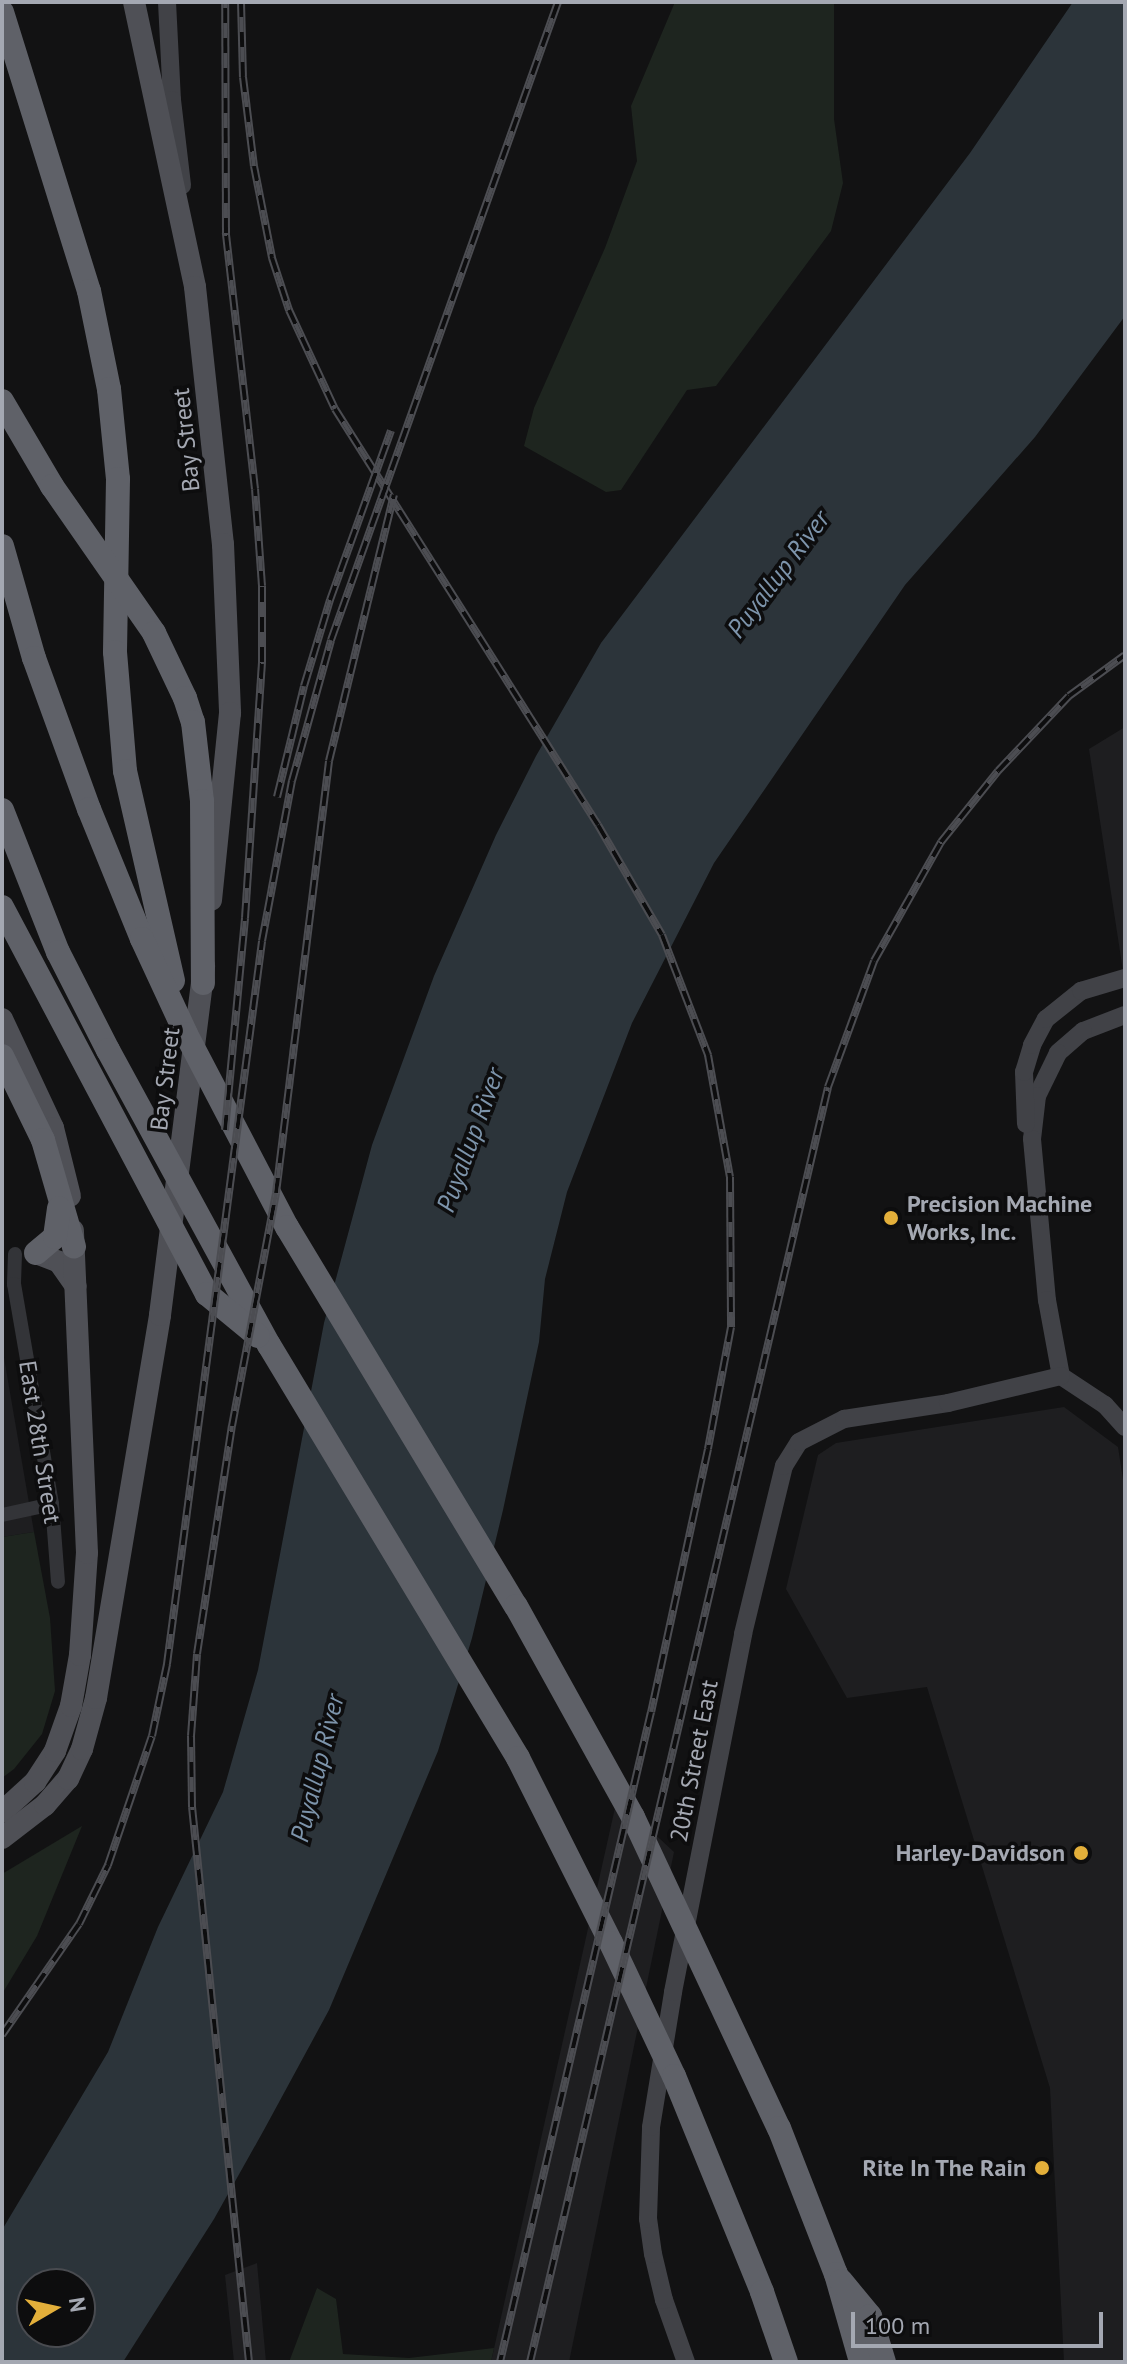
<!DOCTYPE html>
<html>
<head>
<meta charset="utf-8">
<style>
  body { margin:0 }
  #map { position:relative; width:1127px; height:2364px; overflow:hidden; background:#121213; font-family:"PT Sans",sans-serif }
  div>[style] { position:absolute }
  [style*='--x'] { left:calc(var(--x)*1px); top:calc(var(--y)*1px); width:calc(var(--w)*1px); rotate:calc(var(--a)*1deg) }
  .built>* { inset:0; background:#1e1e20 }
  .green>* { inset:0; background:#1e251f }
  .water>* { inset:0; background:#2c343a }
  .street>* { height:14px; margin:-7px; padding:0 7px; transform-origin:7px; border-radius:7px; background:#333438 }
  .secondary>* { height:18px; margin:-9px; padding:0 9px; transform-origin:9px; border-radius:9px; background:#414247 }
  .primary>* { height:22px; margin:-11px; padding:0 11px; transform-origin:11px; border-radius:11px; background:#4f5056 }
  .highway>* { height:24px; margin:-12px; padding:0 12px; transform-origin:12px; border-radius:12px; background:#5f6168 }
  .rail>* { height:8px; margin-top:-4px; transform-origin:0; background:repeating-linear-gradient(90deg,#0d0d0e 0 15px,#4c4d52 0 30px); box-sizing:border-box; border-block:2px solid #4c4d52 }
  .dots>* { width:22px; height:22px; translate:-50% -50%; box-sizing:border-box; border:4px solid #0d0d0e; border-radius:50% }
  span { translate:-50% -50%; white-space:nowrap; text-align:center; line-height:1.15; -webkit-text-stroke:7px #0d0d0e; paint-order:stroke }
  .street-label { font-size:24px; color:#a4a8b2 }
  .poi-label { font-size:24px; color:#a4a8b2; font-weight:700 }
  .left { translate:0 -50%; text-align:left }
  .right { translate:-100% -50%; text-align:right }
  .water-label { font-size:26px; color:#7d94ab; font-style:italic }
  .frame { position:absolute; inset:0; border:4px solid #a4a8b2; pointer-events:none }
  .north { position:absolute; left:16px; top:2268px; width:80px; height:80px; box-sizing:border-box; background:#0d0d0e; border:2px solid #494b50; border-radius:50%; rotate:81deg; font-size:22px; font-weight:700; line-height:32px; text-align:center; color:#a4a8b2 }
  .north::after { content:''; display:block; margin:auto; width:28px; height:36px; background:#e3af3a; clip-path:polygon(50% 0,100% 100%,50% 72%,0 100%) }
  .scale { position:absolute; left:851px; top:2312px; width:252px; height:36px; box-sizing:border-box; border:4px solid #a4a8b2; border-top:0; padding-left:10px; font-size:24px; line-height:28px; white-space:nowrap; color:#a4a8b2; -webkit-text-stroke:6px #0d0d0e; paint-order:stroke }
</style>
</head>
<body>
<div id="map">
  <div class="built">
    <div style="clip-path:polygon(1125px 727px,1125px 971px,1123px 971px,1089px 749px)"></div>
    <div style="clip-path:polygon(2px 1346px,34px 1532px,2px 1537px)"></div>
    <div style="clip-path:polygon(1064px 1407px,1118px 1447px,1125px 1492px,1125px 2362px,1064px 2362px,1050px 2088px,927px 1687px,847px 1698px,786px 1589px,818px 1455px,836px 1443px)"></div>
    <div style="clip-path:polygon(617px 1799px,674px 1852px,569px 2362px,491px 2362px)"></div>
    <div style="clip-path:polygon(257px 2263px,266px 2362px,234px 2362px,225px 2275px)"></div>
  </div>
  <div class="green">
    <div style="clip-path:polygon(675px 2px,834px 2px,834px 119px,843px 183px,831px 231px,716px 386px,687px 390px,621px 490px,606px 492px,524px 446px,534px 408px,605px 248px,637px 161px,631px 106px)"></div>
    <div style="clip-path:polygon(34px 1532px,50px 1618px,55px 1691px,42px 1734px,14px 1769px,2px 1778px,2px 1537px)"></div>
    <div style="clip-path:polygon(82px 1826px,37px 1936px,2px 1994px,2px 1874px)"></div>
    <div style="clip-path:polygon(317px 2288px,336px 2299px,343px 2354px,409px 2358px,494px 2348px,491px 2362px,289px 2362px)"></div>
  </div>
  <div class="water">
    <div style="clip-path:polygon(evenodd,1073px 2px,1125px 2px,1125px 316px,1035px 437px,905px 585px,714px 863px,632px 1023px,567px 1192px,545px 1279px,539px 1342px,503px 1510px,472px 1638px,438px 1751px,329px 2010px,265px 2128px,214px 2219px,123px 2362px,2px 2362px,2px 2230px,108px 2052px,158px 1927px,223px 1792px,258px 1670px,324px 1323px,372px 1145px,434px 976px,496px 835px,536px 756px,601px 643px,970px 153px,1073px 2px,32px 2284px,80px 2284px,80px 2332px,32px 2332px,32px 2284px)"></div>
  </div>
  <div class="street">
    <div style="--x:15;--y:1254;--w:30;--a:92"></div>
    <div style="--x:14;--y:1284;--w:223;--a:80.2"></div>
    <div style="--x:52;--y:1504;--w:78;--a:85.6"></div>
    <div style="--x:2;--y:1515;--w:51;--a:-12.4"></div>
  </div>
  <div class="secondary">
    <div style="--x:167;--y:2;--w:98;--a:87.1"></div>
    <div style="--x:172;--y:100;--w:86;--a:83.3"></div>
    <div style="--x:1125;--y:1015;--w:45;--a:159.1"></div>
    <div style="--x:1083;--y:1031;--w:33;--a:139"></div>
    <div style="--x:1058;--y:1053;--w:48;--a:116"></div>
    <div style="--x:1037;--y:1096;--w:43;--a:96.6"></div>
    <div style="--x:1032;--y:1139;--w:162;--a:84.7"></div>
    <div style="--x:1047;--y:1300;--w:77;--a:79.6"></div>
    <div style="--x:1061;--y:1376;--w:53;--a:33.4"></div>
    <div style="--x:1105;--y:1405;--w:30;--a:48"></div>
    <div style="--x:1026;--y:1124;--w:52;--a:-92.2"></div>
    <div style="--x:1024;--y:1072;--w:28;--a:-73"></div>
    <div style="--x:1032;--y:1045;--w:30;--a:-62"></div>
    <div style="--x:1046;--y:1019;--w:45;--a:-38.7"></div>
    <div style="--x:1081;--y:991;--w:46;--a:-16.5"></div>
    <div style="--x:686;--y:2362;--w:66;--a:-109.5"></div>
    <div style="--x:664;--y:2300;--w:47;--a:-103.4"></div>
    <div style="--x:653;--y:2254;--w:35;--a:-98"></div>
    <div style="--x:648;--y:2219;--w:92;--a:-88.1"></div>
    <div style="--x:651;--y:2127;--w:137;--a:-80.7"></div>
    <div style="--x:673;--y:1992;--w:365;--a:-78.9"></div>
    <div style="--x:743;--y:1634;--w:173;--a:-76.3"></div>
    <div style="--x:784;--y:1466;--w:28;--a:-58"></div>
    <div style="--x:799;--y:1442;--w:51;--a:-27.1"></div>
    <div style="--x:844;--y:1419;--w:105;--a:-8.7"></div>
    <div style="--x:948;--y:1403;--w:116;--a:-13.4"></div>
  </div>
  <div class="primary">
    <div style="--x:134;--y:2;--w:291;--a:77.9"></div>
    <div style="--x:195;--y:287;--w:259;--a:83.8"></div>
    <div style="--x:223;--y:544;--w:169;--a:87.6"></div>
    <div style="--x:230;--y:713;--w:188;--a:95.8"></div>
    <div style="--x:2;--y:1019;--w:120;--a:64.9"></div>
    <div style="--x:53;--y:1128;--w:70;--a:76"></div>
    <div style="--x:36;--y:1253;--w:25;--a:21"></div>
    <div style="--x:59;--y:1262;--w:29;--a:55"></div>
    <div style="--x:2;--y:1812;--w:45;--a:-42.3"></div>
    <div style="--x:35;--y:1782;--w:37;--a:-57"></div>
    <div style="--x:55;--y:1751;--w:48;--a:-70.4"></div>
    <div style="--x:71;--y:1706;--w:52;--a:-80"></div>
    <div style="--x:80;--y:1655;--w:102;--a:-86.1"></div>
    <div style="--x:87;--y:1553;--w:323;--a:-92.5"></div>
    <div style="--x:2;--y:1838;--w:54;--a:-37.5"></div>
    <div style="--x:45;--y:1805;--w:35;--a:-49"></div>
    <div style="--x:68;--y:1779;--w:33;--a:-65"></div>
    <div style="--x:82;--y:1749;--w:53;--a:-74.6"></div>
    <div style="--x:96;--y:1698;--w:388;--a:-80.5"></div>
    <div style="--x:160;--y:1315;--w:352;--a:-82.8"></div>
  </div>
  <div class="highway">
    <div style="--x:2;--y:12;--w:292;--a:72.7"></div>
    <div style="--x:89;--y:291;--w:100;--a:78.5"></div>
    <div style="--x:109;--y:389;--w:90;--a:84.3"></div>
    <div style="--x:118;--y:479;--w:173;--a:91"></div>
    <div style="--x:115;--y:652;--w:119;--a:85.2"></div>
    <div style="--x:125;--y:771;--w:215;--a:77.1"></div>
    <div style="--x:2;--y:401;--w:99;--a:59.5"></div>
    <div style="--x:52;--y:486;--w:179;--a:55.2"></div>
    <div style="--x:154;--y:633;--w:72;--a:64.5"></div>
    <div style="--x:185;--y:698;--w:25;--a:72"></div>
    <div style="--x:193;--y:722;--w:80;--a:83.5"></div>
    <div style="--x:202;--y:801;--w:182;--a:89.7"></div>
    <div style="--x:2;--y:546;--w:116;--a:74.1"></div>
    <div style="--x:34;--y:658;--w:161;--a:70"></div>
    <div style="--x:89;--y:809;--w:140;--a:67.8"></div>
    <div style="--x:142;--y:939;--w:105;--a:65.1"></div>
    <div style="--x:186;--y:1034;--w:218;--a:62.4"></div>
    <div style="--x:287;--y:1227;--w:443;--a:58.9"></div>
    <div style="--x:516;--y:1606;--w:241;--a:61"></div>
    <div style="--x:633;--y:1817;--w:344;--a:64.9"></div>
    <div style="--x:779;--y:2128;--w:157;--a:68.7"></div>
    <div style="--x:836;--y:2274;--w:91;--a:74.1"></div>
    <div style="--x:2;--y:810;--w:153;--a:68.5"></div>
    <div style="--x:58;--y:952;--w:110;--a:63"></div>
    <div style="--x:108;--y:1050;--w:336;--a:61.4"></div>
    <div style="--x:269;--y:1345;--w:482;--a:58.9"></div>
    <div style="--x:518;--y:1758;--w:207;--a:63.3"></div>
    <div style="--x:611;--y:1943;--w:147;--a:64.7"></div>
    <div style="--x:674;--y:2076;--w:233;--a:67.8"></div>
    <div style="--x:762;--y:2292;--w:74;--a:71.1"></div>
    <div style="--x:2;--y:907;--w:438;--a:62.1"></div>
    <div style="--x:207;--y:1294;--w:66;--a:39.5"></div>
    <div style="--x:2;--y:1056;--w:93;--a:64"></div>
    <div style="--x:43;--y:1140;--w:111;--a:73.8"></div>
    <div style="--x:36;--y:1253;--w:25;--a:-40"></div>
    <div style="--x:55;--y:1237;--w:29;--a:-82"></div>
    <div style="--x:841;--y:2281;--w:45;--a:50.4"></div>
    <div style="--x:870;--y:2316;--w:48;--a:73.1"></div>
  </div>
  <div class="rail">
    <div style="--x:241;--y:2;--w:75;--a:88.5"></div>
    <div style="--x:243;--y:77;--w:90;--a:83"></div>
    <div style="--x:254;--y:166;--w:94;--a:78.9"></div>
    <div style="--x:272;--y:258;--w:55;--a:71.9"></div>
    <div style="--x:289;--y:310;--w:109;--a:65.1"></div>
    <div style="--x:335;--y:409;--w:492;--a:57.7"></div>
    <div style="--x:598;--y:825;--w:127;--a:59.8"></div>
    <div style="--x:662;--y:935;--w:129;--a:69"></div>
    <div style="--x:708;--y:1055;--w:124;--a:79.8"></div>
    <div style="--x:730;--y:1177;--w:150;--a:89.6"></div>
    <div style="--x:731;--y:1327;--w:124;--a:100.7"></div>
    <div style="--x:708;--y:1449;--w:269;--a:102.2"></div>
    <div style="--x:651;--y:1712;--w:667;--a:103.08"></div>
    <div style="--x:277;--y:797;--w:114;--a:-76.3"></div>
    <div style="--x:304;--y:686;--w:90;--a:-73.2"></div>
    <div style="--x:330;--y:600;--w:180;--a:-70.2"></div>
    <div style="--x:225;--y:1130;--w:213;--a:-84.6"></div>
    <div style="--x:245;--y:918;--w:257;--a:-86.2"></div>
    <div style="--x:262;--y:662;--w:76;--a:-90"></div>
    <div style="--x:262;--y:586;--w:97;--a:-94.1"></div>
    <div style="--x:255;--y:489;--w:258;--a:-96.5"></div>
    <div style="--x:226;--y:233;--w:231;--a:-90.2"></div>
    <div style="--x:2;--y:2035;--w:135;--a:-55.3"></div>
    <div style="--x:79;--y:1924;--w:66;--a:-63.8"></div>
    <div style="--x:108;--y:1865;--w:136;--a:-71.2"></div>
    <div style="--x:152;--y:1736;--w:74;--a:-78.2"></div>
    <div style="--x:167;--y:1664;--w:729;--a:-82.51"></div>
    <div style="--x:262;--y:941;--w:163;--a:-79.4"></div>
    <div style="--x:292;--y:781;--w:146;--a:-74.5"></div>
    <div style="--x:331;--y:640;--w:677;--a:-70.41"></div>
    <div style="--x:249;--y:2362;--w:558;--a:-95.86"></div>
    <div style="--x:192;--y:1807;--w:71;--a:-90.8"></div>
    <div style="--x:191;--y:1736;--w:82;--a:-85.8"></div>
    <div style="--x:197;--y:1654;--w:231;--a:-81.3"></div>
    <div style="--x:232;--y:1426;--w:237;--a:-79.3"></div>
    <div style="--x:276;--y:1193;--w:435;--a:-83"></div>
    <div style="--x:329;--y:761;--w:274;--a:-76.3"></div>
    <div style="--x:530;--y:2362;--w:1309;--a:-76.84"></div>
    <div style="--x:828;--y:1087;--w:134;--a:-69.9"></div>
    <div style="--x:874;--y:961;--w:137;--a:-60.6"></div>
    <div style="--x:941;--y:842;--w:91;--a:-51.2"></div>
    <div style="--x:998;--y:771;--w:103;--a:-46.6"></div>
    <div style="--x:1069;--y:696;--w:69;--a:-36.2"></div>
  </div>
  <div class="dots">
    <div style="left:891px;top:1218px;background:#e3af3a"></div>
    <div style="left:1081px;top:1853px;background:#e3af3a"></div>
    <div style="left:1042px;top:2168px;background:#e3af3a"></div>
  </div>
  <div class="street-label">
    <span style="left:186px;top:440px;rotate:-96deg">Bay Street</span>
    <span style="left:165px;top:1079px;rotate:-83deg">Bay Street</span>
    <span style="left:40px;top:1442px;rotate:81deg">East 28th Street</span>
    <span style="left:694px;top:1761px;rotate:-79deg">20th Street East</span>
  </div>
  <div class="poi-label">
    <span class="left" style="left:907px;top:1218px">Precision Machine<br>Works, Inc.</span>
    <span class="right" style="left:1065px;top:1853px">Harley-Davidson</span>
    <span class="right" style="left:1026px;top:2168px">Rite In The Rain</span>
  </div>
  <div class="water-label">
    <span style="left:778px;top:574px;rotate:-53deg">Puyallup River</span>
    <span style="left:470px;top:1140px;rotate:-70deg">Puyallup River</span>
    <span style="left:317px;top:1768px;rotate:-76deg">Puyallup River</span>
  </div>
  <div class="frame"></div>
  <div class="north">N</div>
  <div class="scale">100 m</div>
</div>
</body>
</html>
